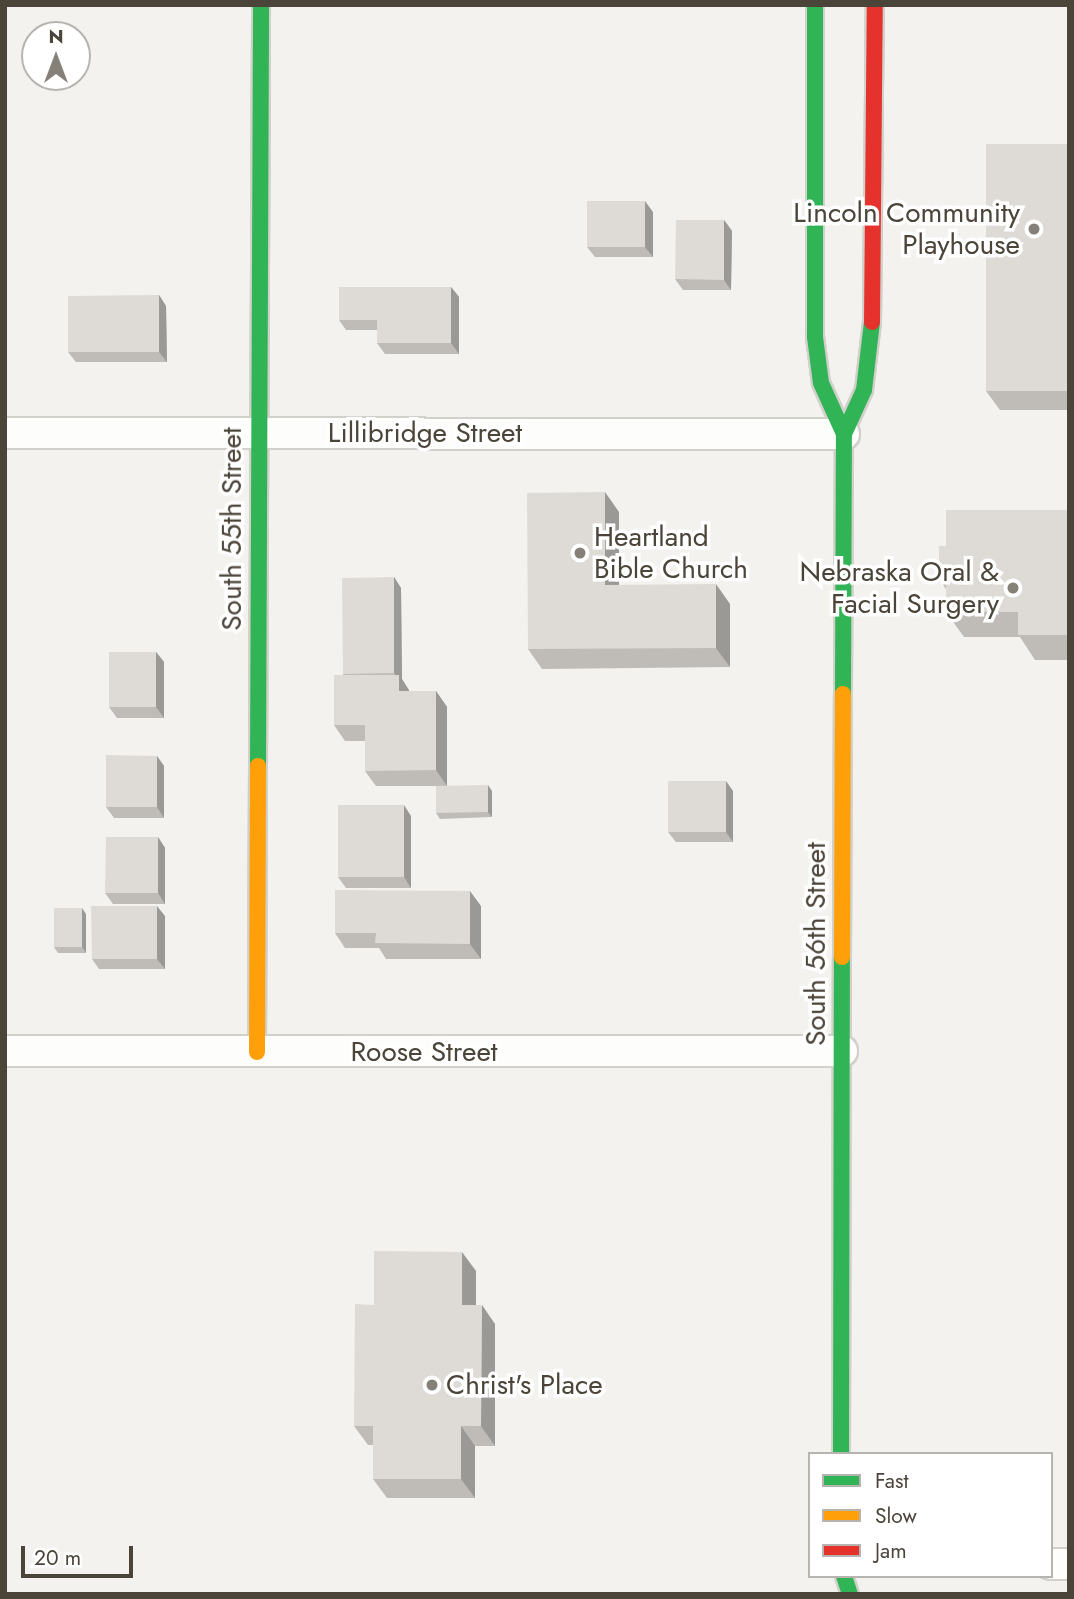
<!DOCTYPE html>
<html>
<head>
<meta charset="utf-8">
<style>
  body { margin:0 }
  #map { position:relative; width:1074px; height:1599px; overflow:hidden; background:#f4f2ee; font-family:Jost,sans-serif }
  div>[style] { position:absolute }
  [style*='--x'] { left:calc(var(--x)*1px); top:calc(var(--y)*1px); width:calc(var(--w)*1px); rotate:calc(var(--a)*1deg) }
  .roads { filter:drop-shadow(2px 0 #d2d0cb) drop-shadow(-2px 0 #d2d0cb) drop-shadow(0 2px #d2d0cb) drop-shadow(0 -2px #d2d0cb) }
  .street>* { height:30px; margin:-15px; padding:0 15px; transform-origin:15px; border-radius:15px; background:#fdfdfc }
  .fast>* { height:16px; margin:-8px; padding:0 8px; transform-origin:8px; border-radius:8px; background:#30b455 }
  .slow>* { height:16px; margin:-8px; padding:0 8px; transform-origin:8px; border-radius:8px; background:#ff9f0a }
  .jam>* { height:16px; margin:-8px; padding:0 8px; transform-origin:8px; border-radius:8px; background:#e5322d }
  .wall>* { inset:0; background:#bfbcb8 }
  .shaded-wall>* { inset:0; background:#9b9996 }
  .building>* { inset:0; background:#dedbd6 }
  .dots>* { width:19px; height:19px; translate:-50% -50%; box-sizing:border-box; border:4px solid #fff; border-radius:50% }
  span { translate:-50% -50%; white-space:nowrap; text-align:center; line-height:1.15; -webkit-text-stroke:7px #fff; paint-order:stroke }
  .poi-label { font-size:28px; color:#4b4439 }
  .right { translate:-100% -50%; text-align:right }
  .left { translate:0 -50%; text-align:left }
  .street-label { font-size:28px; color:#4b4439 }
  .frame { position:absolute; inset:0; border:7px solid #4b4439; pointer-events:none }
  .legend { position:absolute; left:808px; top:1452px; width:245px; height:126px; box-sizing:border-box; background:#fff; border:2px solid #b7b4b0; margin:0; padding:9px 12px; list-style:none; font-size:21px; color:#4b4439 }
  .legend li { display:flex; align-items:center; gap:14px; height:35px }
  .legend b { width:35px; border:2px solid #b7b4b0 }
  .north { position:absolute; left:21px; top:21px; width:70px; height:70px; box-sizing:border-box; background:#fff; border:2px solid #b7b4b0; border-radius:50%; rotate:0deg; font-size:19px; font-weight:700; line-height:28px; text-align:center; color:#4b4439 }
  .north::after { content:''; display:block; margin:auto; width:24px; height:32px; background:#868178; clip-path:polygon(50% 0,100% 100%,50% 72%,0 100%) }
  .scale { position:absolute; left:21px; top:1546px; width:112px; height:32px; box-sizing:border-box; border:4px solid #4b4439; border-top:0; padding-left:9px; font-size:21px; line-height:24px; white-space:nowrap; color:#4b4439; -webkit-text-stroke:5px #fff; paint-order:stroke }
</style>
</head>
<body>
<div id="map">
  <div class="roads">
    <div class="street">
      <div style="--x:5;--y:433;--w:839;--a:0.07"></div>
      <div style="--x:5;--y:1051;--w:837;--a:0"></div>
      <div style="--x:1051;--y:1564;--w:18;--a:0"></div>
    </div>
    <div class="fast">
      <div style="--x:815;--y:5;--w:332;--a:90"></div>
      <div style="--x:815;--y:337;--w:46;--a:82.6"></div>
      <div style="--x:821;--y:383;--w:56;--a:65.7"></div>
      <div style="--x:843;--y:694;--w:260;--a:-89.8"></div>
      <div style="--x:844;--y:434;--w:48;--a:-65.6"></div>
      <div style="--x:864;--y:390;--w:68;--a:-83.3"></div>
      <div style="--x:258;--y:766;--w:761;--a:-89.77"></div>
      <div style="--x:841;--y:1454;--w:497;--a:-89.9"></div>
      <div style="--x:844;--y:1576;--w:19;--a:72"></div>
    </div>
    <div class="slow">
      <div style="--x:842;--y:957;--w:263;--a:-89.8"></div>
      <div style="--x:257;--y:1052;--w:286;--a:-89.8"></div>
    </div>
    <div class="jam">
      <div style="--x:872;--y:322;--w:317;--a:-89.5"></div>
    </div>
  </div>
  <div class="wall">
    <div style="clip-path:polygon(1069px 144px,1069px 410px,1000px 410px,986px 391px)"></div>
    <div style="clip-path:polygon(653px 212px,653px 257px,595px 257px,587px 247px)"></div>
    <div style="clip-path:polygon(724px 220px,732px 231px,731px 290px,683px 290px,675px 279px)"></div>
    <div style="clip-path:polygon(451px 287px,459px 297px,459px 354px,385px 354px,377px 343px,377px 330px,346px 330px,339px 320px)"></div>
    <div style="clip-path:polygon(159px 295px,166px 306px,167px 362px,76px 362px,68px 352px)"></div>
    <div style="clip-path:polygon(1069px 510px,1069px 660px,1035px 660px,1020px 637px,964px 637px,946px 612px,946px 589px,939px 579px,946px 546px)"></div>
    <div style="clip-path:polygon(619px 512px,619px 585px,730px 604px,730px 667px,542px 669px,528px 649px)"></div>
    <div style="clip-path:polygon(394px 577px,401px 588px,402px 679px,409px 691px,436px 691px,447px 707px,447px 786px,376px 786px,365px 771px,365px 741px,345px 741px,334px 725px,343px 675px)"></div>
    <div style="clip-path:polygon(156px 652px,164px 662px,164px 718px,117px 718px,109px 707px)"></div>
    <div style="clip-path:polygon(157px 756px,164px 766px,164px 818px,114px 818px,106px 807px)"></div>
    <div style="clip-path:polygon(492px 791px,492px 817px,440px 819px,436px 813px)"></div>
    <div style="clip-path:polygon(733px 791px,733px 842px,676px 842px,668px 832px)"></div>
    <div style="clip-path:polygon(411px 816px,411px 888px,346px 888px,338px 877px)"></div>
    <div style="clip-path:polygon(158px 837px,165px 848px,165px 904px,113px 904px,105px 893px)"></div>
    <div style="clip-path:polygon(481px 906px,481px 959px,386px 959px,379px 948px,345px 948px,335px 933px)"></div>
    <div style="clip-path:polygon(86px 914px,86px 953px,58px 953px,54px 947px)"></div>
    <div style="clip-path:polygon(165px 916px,165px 969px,99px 969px,92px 959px)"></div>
    <div style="clip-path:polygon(476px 1271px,476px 1305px,495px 1324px,495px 1446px,475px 1446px,475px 1498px,387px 1498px,373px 1479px,373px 1445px,368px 1445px,354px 1426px,374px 1305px)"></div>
  </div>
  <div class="shaded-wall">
    <div style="clip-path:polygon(645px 201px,653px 212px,653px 257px,645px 247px)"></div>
    <div style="clip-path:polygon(724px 220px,732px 231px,731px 290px,724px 280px)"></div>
    <div style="clip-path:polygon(451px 287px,459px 297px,459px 354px,451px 343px)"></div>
    <div style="clip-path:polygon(159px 295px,166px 306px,167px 362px,159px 352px)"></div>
    <div style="clip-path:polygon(605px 492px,619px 512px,619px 599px,605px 585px)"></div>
    <div style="clip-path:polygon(394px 577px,401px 588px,402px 679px,409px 690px,410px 707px,399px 691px,399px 679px,394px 673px)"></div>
    <div style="clip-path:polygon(716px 584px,730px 604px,730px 667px,716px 648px)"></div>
    <div style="clip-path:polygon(156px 652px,164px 662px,164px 718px,156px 707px)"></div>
    <div style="clip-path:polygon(436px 691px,447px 707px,447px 786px,436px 770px)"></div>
    <div style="clip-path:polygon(157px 756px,164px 766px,164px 818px,157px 807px)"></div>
    <div style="clip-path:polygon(726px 781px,733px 791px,733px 842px,726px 832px)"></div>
    <div style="clip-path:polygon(488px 785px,492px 791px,492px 817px,488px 812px)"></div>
    <div style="clip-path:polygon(404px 805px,411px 816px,411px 888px,404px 877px)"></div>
    <div style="clip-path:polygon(158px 837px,165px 848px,165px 904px,158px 893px)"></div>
    <div style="clip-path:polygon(470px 891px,481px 906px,481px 959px,470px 944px)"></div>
    <div style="clip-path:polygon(157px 906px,165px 916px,165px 969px,157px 959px)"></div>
    <div style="clip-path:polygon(82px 908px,86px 914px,86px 953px,82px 947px)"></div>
    <div style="clip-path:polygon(462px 1252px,476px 1271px,476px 1324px,462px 1305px)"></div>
    <div style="clip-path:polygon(482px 1305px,495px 1324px,495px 1446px,481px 1426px)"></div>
    <div style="clip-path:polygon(461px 1426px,475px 1446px,475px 1498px,461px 1479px)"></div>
  </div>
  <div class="building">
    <div style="clip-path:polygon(986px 144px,1069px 144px,1069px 391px,986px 391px)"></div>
    <div style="clip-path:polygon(587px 201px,645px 201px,645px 247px,587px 247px)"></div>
    <div style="clip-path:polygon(676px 220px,724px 220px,724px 280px,675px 279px)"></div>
    <div style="clip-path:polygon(339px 287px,451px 287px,451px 343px,377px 343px,377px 320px,339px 320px)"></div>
    <div style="clip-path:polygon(159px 295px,159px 352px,68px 352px,68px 296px)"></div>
    <div style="clip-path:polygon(605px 492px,605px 585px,716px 584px,716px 648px,528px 649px,527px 493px)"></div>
    <div style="clip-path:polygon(946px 510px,1069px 510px,1069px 635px,1018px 635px,1018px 612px,946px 612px,946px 579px,939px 579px,939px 546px,946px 546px)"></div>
    <div style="clip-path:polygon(394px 577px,394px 673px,343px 674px,342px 578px)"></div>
    <div style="clip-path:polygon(109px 652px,156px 652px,156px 707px,109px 707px)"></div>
    <div style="clip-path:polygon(334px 675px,399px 675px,399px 691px,436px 691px,436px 770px,365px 771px,365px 725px,334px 725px)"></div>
    <div style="clip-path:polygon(106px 755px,157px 756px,157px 807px,106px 807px)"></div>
    <div style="clip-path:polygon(668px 781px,726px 781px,726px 832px,668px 832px)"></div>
    <div style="clip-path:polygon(488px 785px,488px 812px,436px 813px,436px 786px)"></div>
    <div style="clip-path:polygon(338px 805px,404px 805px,404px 877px,338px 877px)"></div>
    <div style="clip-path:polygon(106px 837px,158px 837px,158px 893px,105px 893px)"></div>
    <div style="clip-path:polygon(335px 890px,470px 891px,470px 944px,375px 943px,376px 933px,335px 933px)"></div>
    <div style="clip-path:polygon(91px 906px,157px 906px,157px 959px,92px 959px)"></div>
    <div style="clip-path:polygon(54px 908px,82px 908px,82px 947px,54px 947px)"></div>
    <div style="clip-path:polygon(374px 1251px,462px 1252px,462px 1305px,482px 1305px,481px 1426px,461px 1426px,461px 1479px,373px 1479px,373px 1426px,354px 1426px,355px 1304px,374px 1305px)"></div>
  </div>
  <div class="dots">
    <div style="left:1034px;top:229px;background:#868178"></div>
    <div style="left:580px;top:553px;background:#868178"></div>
    <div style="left:1013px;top:588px;background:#868178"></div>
    <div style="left:432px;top:1385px;background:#868178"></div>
  </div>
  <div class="poi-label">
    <span class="right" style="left:1020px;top:229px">Lincoln Community<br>Playhouse</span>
    <span class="left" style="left:594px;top:553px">Heartland<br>Bible Church</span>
    <span class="right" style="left:999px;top:588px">Nebraska Oral &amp;<br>Facial Surgery</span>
    <span class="left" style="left:446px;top:1385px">Christ's Place</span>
  </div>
  <div class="street-label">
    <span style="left:425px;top:433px">Lillibridge Street</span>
    <span style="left:232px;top:529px;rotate:-90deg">South 55th Street</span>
    <span style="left:816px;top:944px;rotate:-90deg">South 56th Street</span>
    <span style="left:424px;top:1052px">Roose Street</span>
  </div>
  <div class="frame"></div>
  <ul class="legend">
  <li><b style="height:9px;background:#30b455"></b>Fast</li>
  <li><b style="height:9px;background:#ff9f0a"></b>Slow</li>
  <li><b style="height:9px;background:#e5322d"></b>Jam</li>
  </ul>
  <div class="north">N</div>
  <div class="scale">20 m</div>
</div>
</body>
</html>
